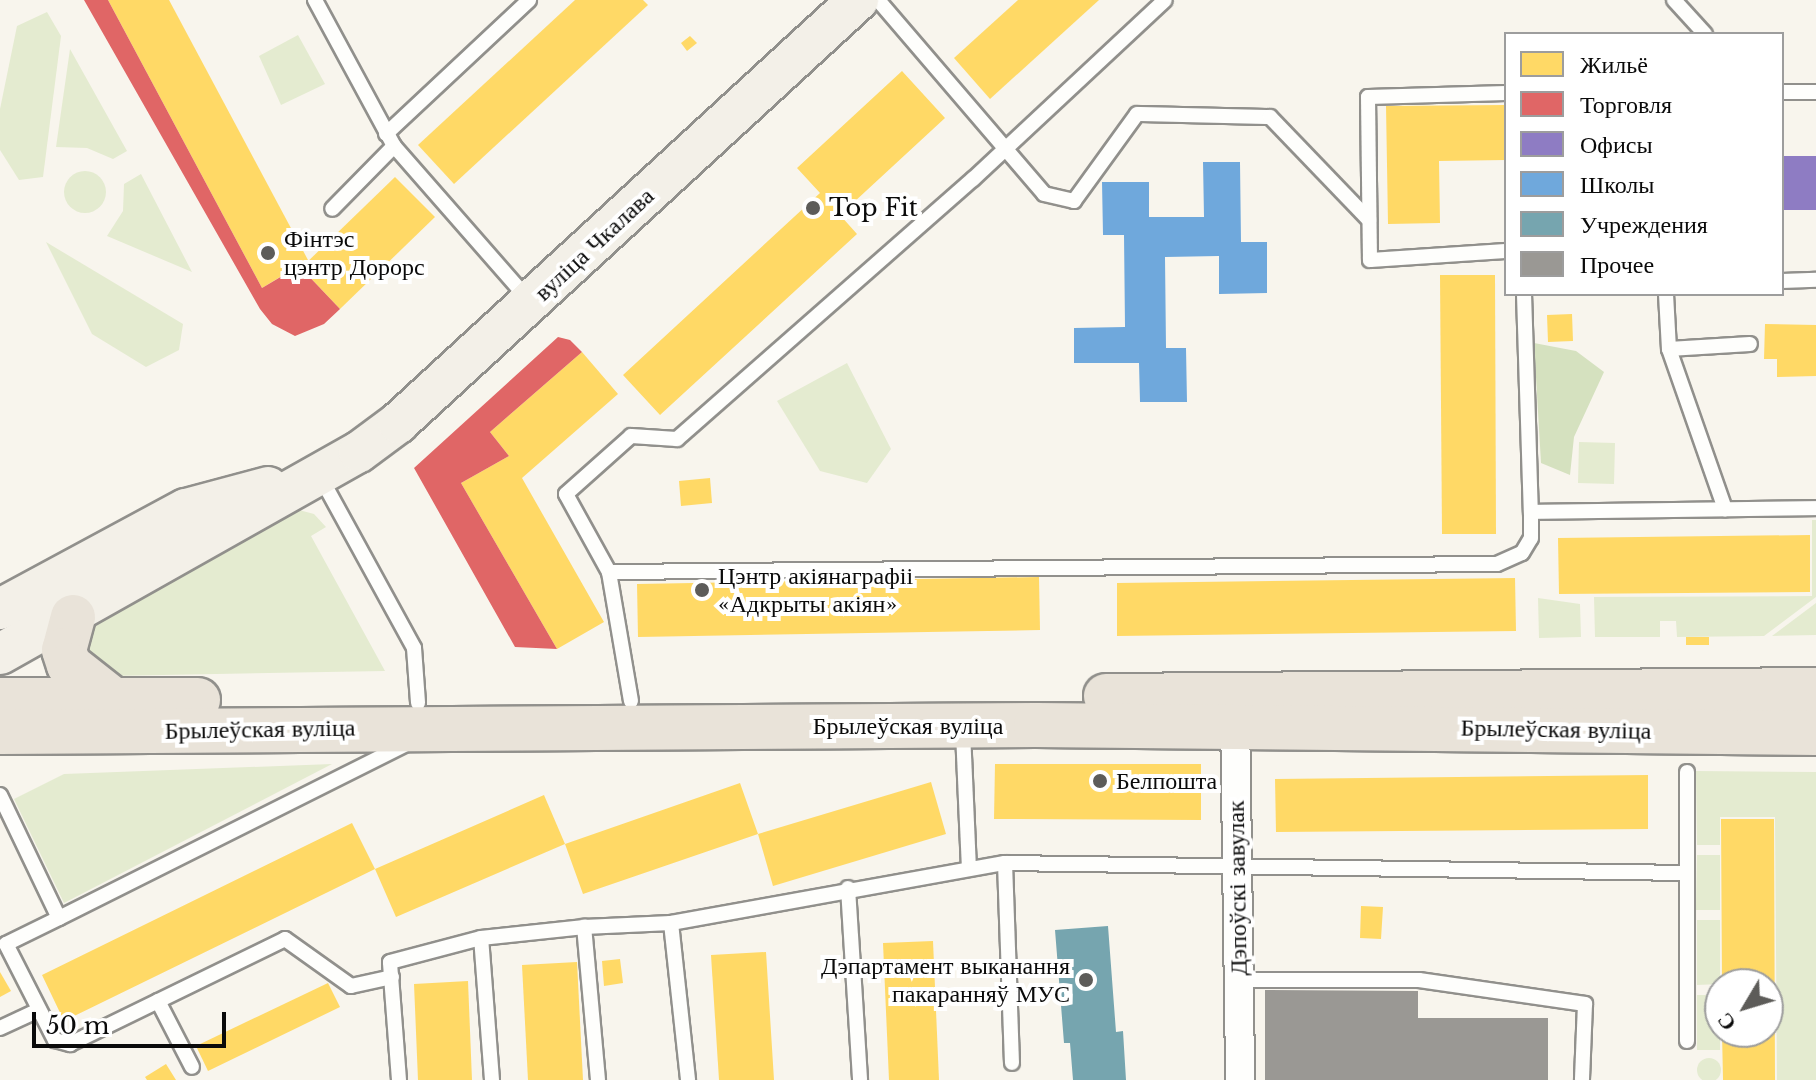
<!DOCTYPE html>
<html>
<head>
<meta charset="utf-8">
<style>
  body { margin:0 }
  #map { position:relative; width:1816px; height:1080px; overflow:hidden; background:#f8f5ed; font-family:"Libre Baskerville",serif }
  div>[style] { position:absolute }
  [style*='--x'] { left:calc(var(--x)*1px); top:calc(var(--y)*1px); width:calc(var(--w)*1px); rotate:calc(var(--a)*1deg) }
  .green>* { inset:0; background:#e4ebd0 }
  .round { border-radius:50% }
  .forest>* { inset:0; background:#d5e1bf }
  .homes>* { inset:0; background:#ffd966 }
  .shops>* { inset:0; background:#e06666 }
  .offices>* { inset:0; background:#8e7cc3 }
  .schools>* { inset:0; background:#6fa8dc }
  .public>* { inset:0; background:#76a5af }
  .building>* { inset:0; background:#9a9894 }
  .roads { filter:drop-shadow(2px 0 #91908c) drop-shadow(-2px 0 #91908c) drop-shadow(0 2px #91908c) drop-shadow(0 -2px #91908c) }
  .lane>* { height:14px; margin:-7px; padding:0 7px; transform-origin:7px; border-radius:7px; background:#fefefc }
  .street>* { height:28px; margin:-14px; padding:0 14px; transform-origin:14px; border-radius:14px; background:#fefefc }
  .secondary>* { height:40px; margin:-20px; padding:0 20px; transform-origin:20px; border-radius:20px; background:#f3f0e8 }
  .primary>* { height:44px; margin:-22px; padding:0 22px; transform-origin:22px; border-radius:22px; background:#e9e3d9 }
  .dots>* { width:22px; height:22px; translate:-50% -50%; box-sizing:border-box; border:4px solid #fff; border-radius:50% }
  span { translate:-50% -50%; white-space:nowrap; text-align:center; line-height:1.15; -webkit-text-stroke:8px #fff; paint-order:stroke }
  .poi-label { font-size:24px; color:#0a0a0a }
  .left { translate:0 -50%; text-align:left }
  .right { translate:-100% -50%; text-align:right }
  .street-label { font-size:24px; color:#0a0a0a }
  .legend { position:absolute; left:1504px; top:32px; width:280px; height:264px; box-sizing:border-box; background:#fff; border:2px solid #9d9d9d; margin:0; padding:10px 14px; list-style:none; font-size:24px; color:#0a0a0a }
  .legend li { display:flex; align-items:center; gap:16px; height:40px }
  .legend b { width:40px; border:2px solid #9d9d9d }
  .north { position:absolute; left:1704px; top:968px; width:80px; height:80px; box-sizing:border-box; background:#fff; border:2px solid #9d9d9d; border-radius:50%; rotate:232deg; font-size:22px; font-weight:700; line-height:32px; text-align:center; color:#0a0a0a }
  .north::after { content:''; display:block; margin:auto; width:28px; height:36px; background:#5d5c59; clip-path:polygon(50% 0,100% 100%,50% 72%,0 100%) }
  .scale { position:absolute; left:32px; top:1012px; width:194px; height:36px; box-sizing:border-box; border:4px solid #0a0a0a; border-top:0; padding-left:10px; font-size:24px; line-height:28px; white-space:nowrap; color:#0a0a0a; -webkit-text-stroke:6px #fff; paint-order:stroke }
</style>
</head>
<body>
<div id="map">
  <div class="green">
    <div style="clip-path:polygon(47px 12px,61px 36px,43px 177px,19px 180px,0 150px,0 109px,17px 26px)"></div>
    <div style="clip-path:polygon(298px 35px,325px 84px,281px 105px,259px 56px)"></div>
    <div style="clip-path:polygon(70px 49px,127px 151px,113px 159px,87px 148px,56px 147px)"></div>
    <div class="round" style="left:64px;top:171px;width:42px;height:42px"></div>
    <div style="clip-path:polygon(141px 174px,192px 272px,107px 236px,123px 211px,124px 184px)"></div>
    <div style="clip-path:polygon(46px 242px,183px 324px,179px 350px,146px 367px,92px 334px)"></div>
    <div style="clip-path:polygon(847px 363px,891px 449px,867px 483px,820px 471px,777px 401px)"></div>
    <div style="clip-path:polygon(1579px 442px,1615px 443px,1614px 484px,1578px 483px)"></div>
    <div style="clip-path:polygon(299px 510px,314px 514px,326px 527px,311px 536px,385px 671px,109px 676px,89px 663px,83px 634px,91px 626px)"></div>
    <div style="clip-path:polygon(1812px 520px,1816px 520px,1816px 597px,1764px 636px,1677px 637px,1676px 621px,1660px 621px,1660px 637px,1595px 637px,1594px 597px,1812px 596px)"></div>
    <div style="clip-path:polygon(1538px 598px,1580px 604px,1581px 637px,1539px 638px)"></div>
    <div style="clip-path:polygon(1816px 603px,1816px 635px,1772px 636px)"></div>
    <div style="clip-path:polygon(332px 764px,64px 903px,14px 799px,64px 774px)"></div>
    <div style="clip-path:polygon(1696px 771px,1816px 772px,1816px 1080px,1777px 1080px,1775px 817px,1720px 817px,1720px 845px,1697px 845px)"></div>
    <div style="clip-path:polygon(1697px 855px,1720px 855px,1720px 910px,1696px 910px)"></div>
    <div style="clip-path:polygon(1697px 920px,1720px 920px,1720px 984px,1697px 985px)"></div>
    <div style="clip-path:polygon(1697px 995px,1720px 995px,1720px 1050px,1697px 1050px)"></div>
    <div class="round" style="left:1697px;top:1058px;width:24px;height:24px"></div>
  </div>
  <div class="forest">
    <div style="clip-path:polygon(1534px 343px,1576px 351px,1604px 372px,1574px 437px,1570px 475px,1541px 463px)"></div>
  </div>
  <div class="homes">
    <div style="clip-path:polygon(108px 0,169px 0,308px 260px,262px 288px)"></div>
    <div style="clip-path:polygon(575px 0,643px 0,648px 5px,454px 184px,418px 145px)"></div>
    <div style="clip-path:polygon(1018px 0,1099px 0,990px 99px,954px 58px)"></div>
    <div style="clip-path:polygon(690px 36px,697px 43px,687px 51px,681px 43px)"></div>
    <div style="clip-path:polygon(902px 71px,945px 118px,840px 215px,857px 234px,660px 415px,623px 375px,820px 193px,797px 168px)"></div>
    <div style="clip-path:polygon(1506px 105px,1506px 160px,1439px 161px,1440px 223px,1388px 224px,1386px 106px)"></div>
    <div style="clip-path:polygon(395px 177px,435px 217px,340px 309px,301px 268px)"></div>
    <div style="clip-path:polygon(1440px 275px,1495px 275px,1496px 534px,1442px 534px)"></div>
    <div style="clip-path:polygon(1572px 314px,1573px 341px,1548px 342px,1547px 315px)"></div>
    <div style="clip-path:polygon(1765px 324px,1816px 325px,1816px 376px,1777px 377px,1777px 359px,1764px 359px)"></div>
    <div style="clip-path:polygon(582px 352px,618px 394px,522px 478px,604px 622px,557px 649px,461px 483px,509px 456px,490px 432px)"></div>
    <div style="clip-path:polygon(710px 478px,712px 503px,681px 506px,679px 481px)"></div>
    <div style="clip-path:polygon(1810px 535px,1810px 592px,1559px 594px,1558px 538px)"></div>
    <div style="clip-path:polygon(1039px 577px,1040px 630px,638px 637px,637px 584px)"></div>
    <div style="clip-path:polygon(1515px 578px,1516px 631px,1117px 636px,1117px 583px)"></div>
    <div style="clip-path:polygon(1686px 637px,1709px 637px,1709px 645px,1686px 645px)"></div>
    <div style="clip-path:polygon(995px 764px,1201px 764px,1201px 820px,994px 819px)"></div>
    <div style="clip-path:polygon(1648px 775px,1648px 829px,1276px 832px,1275px 779px)"></div>
    <div style="clip-path:polygon(931px 782px,946px 834px,773px 886px,758px 834px)"></div>
    <div style="clip-path:polygon(740px 783px,758px 834px,583px 894px,565px 844px,396px 917px,375px 869px,64px 1021px,42px 975px,352px 823px,375px 869px,544px 795px,565px 844px)"></div>
    <div style="clip-path:polygon(1721px 819px,1774px 819px,1775px 1080px,1723px 1080px,1722px 1032px,1768px 1032px,1768px 984px,1722px 984px)"></div>
    <div style="clip-path:polygon(1361px 906px,1383px 907px,1381px 939px,1360px 938px)"></div>
    <div style="clip-path:polygon(933px 941px,939px 1080px,889px 1080px,883px 943px)"></div>
    <div style="clip-path:polygon(766px 952px,774px 1080px,719px 1080px,711px 955px)"></div>
    <div style="clip-path:polygon(620px 959px,623px 983px,604px 986px,602px 961px)"></div>
    <div style="clip-path:polygon(577px 962px,583px 1080px,528px 1080px,522px 965px)"></div>
    <div style="clip-path:polygon(0 972px,11px 991px,0 997px)"></div>
    <div style="clip-path:polygon(468px 981px,472px 1080px,418px 1080px,414px 984px)"></div>
    <div style="clip-path:polygon(328px 983px,340px 1007px,208px 1071px,196px 1046px)"></div>
    <div style="clip-path:polygon(166px 1064px,176px 1080px,147px 1080px,145px 1077px)"></div>
  </div>
  <div class="shops">
    <div style="clip-path:polygon(84px 0,108px 0,262px 288px,304px 263px,301px 268px,340px 309px,324px 324px,295px 336px,272px 324px,260px 309px)"></div>
    <div style="clip-path:polygon(558px 337px,570px 340px,582px 352px,490px 432px,509px 456px,461px 483px,557px 649px,515px 647px,414px 468px)"></div>
  </div>
  <div class="offices">
    <div style="clip-path:polygon(1782px 156px,1816px 156px,1816px 210px,1782px 210px)"></div>
  </div>
  <div class="schools">
    <div style="clip-path:polygon(1203px 162px,1240px 162px,1241px 242px,1267px 242px,1267px 293px,1219px 294px,1219px 256px,1165px 257px,1166px 348px,1186px 348px,1187px 402px,1140px 402px,1139px 363px,1074px 363px,1074px 328px,1125px 327px,1124px 235px,1103px 235px,1102px 182px,1149px 182px,1149px 217px,1204px 217px)"></div>
  </div>
  <div class="public">
    <div style="clip-path:polygon(1108px 926px,1116px 1032px,1123px 1031px,1126px 1080px,1073px 1080px,1070px 1043px,1064px 1043px,1055px 930px)"></div>
  </div>
  <div class="building">
    <div style="clip-path:polygon(1265px 990px,1418px 991px,1418px 1018px,1548px 1018px,1548px 1080px,1265px 1080px)"></div>
  </div>
  <div class="roads">
    <div class="lane">
      <div style="--x:315;--y:0;--w:166;--a:61.6"></div>
      <div style="--x:394;--y:146;--w:88;--a:134.5"></div>
      <div style="--x:878;--y:0;--w:255;--a:49.4"></div>
      <div style="--x:1044;--y:194;--w:31;--a:13"></div>
      <div style="--x:1074;--y:201;--w:107;--a:-54.1"></div>
      <div style="--x:1137;--y:114;--w:133;--a:1.3"></div>
      <div style="--x:1270;--y:117;--w:143;--a:46.1"></div>
      <div style="--x:1674;--y:0;--w:46;--a:47.6"></div>
      <div style="--x:1782;--y:92;--w:34;--a:0"></div>
      <div style="--x:1506;--y:93;--w:138;--a:178.3"></div>
      <div style="--x:1368;--y:97;--w:163;--a:89.3"></div>
      <div style="--x:1370;--y:260;--w:136;--a:-3.8"></div>
      <div style="--x:386;--y:134;--w:196;--a:-43.1"></div>
      <div style="--x:394;--y:146;--w:203;--a:48.8"></div>
      <div style="--x:1782;--y:281;--w:34;--a:-2"></div>
      <div style="--x:1524;--y:294;--w:218;--a:88.2"></div>
      <div style="--x:1666;--y:294;--w:55;--a:86.9"></div>
      <div style="--x:1669;--y:349;--w:170;--a:70.7"></div>
      <div style="--x:1669;--y:349;--w:81;--a:-3.5"></div>
      <div style="--x:321;--y:478;--w:194;--a:61.3"></div>
      <div style="--x:414;--y:648;--w:55;--a:85.8"></div>
      <div style="--x:609;--y:572;--w:888;--a:-0.52"></div>
      <div style="--x:1497;--y:564;--w:27;--a:-24"></div>
      <div style="--x:1522;--y:553;--w:17;--a:-59"></div>
      <div style="--x:1531;--y:538;--w:26;--a:-90"></div>
      <div style="--x:1531;--y:512;--w:285;--a:-0.8"></div>
      <div style="--x:631;--y:701;--w:131;--a:-99.7"></div>
      <div style="--x:609;--y:572;--w:89;--a:-118.9"></div>
      <div style="--x:566;--y:494;--w:87;--a:-41.7"></div>
      <div style="--x:631;--y:436;--w:46;--a:3.7"></div>
      <div style="--x:677;--y:439;--w:394;--a:-41.3"></div>
      <div style="--x:973;--y:179;--w:262;--a:-43"></div>
      <div style="--x:963;--y:732;--w:135;--a:87.5"></div>
      <div style="--x:0;--y:795;--w:136;--a:64.4"></div>
      <div style="--x:59;--y:918;--w:388;--a:-26.6"></div>
      <div style="--x:1005;--y:863;--w:200;--a:88"></div>
      <div style="--x:1687;--y:873;--w:101;--a:-90"></div>
      <div style="--x:848;--y:888;--w:192;--a:86.4"></div>
      <div style="--x:59;--y:918;--w:59;--a:153.9"></div>
      <div style="--x:6;--y:944;--w:108;--a:63"></div>
      <div style="--x:55;--y:1040;--w:16;--a:15"></div>
      <div style="--x:70;--y:1044;--w:239;--a:-26"></div>
      <div style="--x:285;--y:939;--w:81;--a:35.5"></div>
      <div style="--x:351;--y:986;--w:42;--a:-12.4"></div>
      <div style="--x:671;--y:923;--w:158;--a:83.8"></div>
      <div style="--x:1239;--y:980;--w:180;--a:0"></div>
      <div style="--x:1419;--y:980;--w:168;--a:8.2"></div>
      <div style="--x:1585;--y:1004;--w:76;--a:92.3"></div>
      <div style="--x:158;--y:1001;--w:74;--a:62.7"></div>
      <div style="--x:0;--y:1028;--w:43;--a:-24.8"></div>
      <div style="--x:399;--y:1080;--w:118;--a:-94.4"></div>
      <div style="--x:390;--y:962;--w:94;--a:-14.8"></div>
      <div style="--x:492;--y:1080;--w:142;--a:-94.4"></div>
      <div style="--x:481;--y:938;--w:104;--a:-6.1"></div>
      <div style="--x:598;--y:1080;--w:154;--a:-95.2"></div>
      <div style="--x:584;--y:927;--w:87;--a:-2.6"></div>
      <div style="--x:671;--y:923;--w:339;--a:-10.2"></div>
      <div style="--x:1005;--y:863;--w:682;--a:0.84"></div>
      <div style="--x:1687;--y:873;--w:168;--a:90"></div>
    </div>
    <div class="street">
      <div style="--x:1235;--y:713;--w:367;--a:89.2"></div>
    </div>
    <div class="secondary">
      <div style="--x:0;--y:609;--w:211;--a:-28.3"></div>
      <div style="--x:186;--y:509;--w:85;--a:-15"></div>
      <div style="--x:0;--y:654;--w:412;--a:-29.4"></div>
      <div style="--x:359;--y:452;--w:49;--a:-36.6"></div>
      <div style="--x:398;--y:423;--w:625;--a:-42.6"></div>
    </div>
    <div class="primary">
      <div style="--x:73;--y:617;--w:34;--a:105"></div>
      <div style="--x:64;--y:650;--w:16;--a:72"></div>
      <div style="--x:69;--y:665;--w:55;--a:38.3"></div>
      <div style="--x:1106;--y:696;--w:710;--a:-0.48"></div>
      <div style="--x:0;--y:700;--w:198;--a:0"></div>
      <div style="--x:0;--y:732;--w:1036;--a:-0.39"></div>
      <div style="--x:1036;--y:725;--w:780;--a:0.59"></div>
    </div>
  </div>
  <div class="dots">
    <div style="left:813px;top:208px;background:#5d5c59"></div>
    <div style="left:268px;top:253px;background:#5d5c59"></div>
    <div style="left:702px;top:590px;background:#5d5c59"></div>
    <div style="left:1100px;top:781px;background:#5d5c59"></div>
    <div style="left:1086px;top:980px;background:#5d5c59"></div>
  </div>
  <div class="poi-label">
    <span class="left" style="left:829px;top:208px">Top Fit</span>
    <span class="left" style="left:284px;top:253px">Фінтэс<br>цэнтр Дорорс</span>
    <span class="left" style="left:718px;top:590px">Цэнтр акіянаграфіі<br>«Адкрыты акіян»</span>
    <span class="left" style="left:1116px;top:781px">Белпошта</span>
    <span class="right" style="left:1070px;top:980px">Дэпартамент выканання<br>пакаранняў МУС</span>
  </div>
  <div class="street-label">
    <span style="left:594px;top:244px;rotate:-43deg">вуліца Чкалава</span>
    <span style="left:908px;top:726px">Брылеўская вуліца</span>
    <span style="left:260px;top:729px;rotate:-1deg">Брылеўская вуліца</span>
    <span style="left:1556px;top:729px;rotate:1deg">Брылеўская вуліца</span>
    <span style="left:1237px;top:888px;rotate:-91deg">Дэпоўскі завулак</span>
  </div>
  <ul class="legend">
  <li><b style="height:22px;background:#ffd966"></b>Жильё</li>
  <li><b style="height:22px;background:#e06666"></b>Торговля</li>
  <li><b style="height:22px;background:#8e7cc3"></b>Офисы</li>
  <li><b style="height:22px;background:#6fa8dc"></b>Школы</li>
  <li><b style="height:22px;background:#76a5af"></b>Учреждения</li>
  <li><b style="height:22px;background:#9a9894"></b>Прочее</li>
  </ul>
  <div class="north">С</div>
  <div class="scale">50 m</div>
</div>
</body>
</html>
